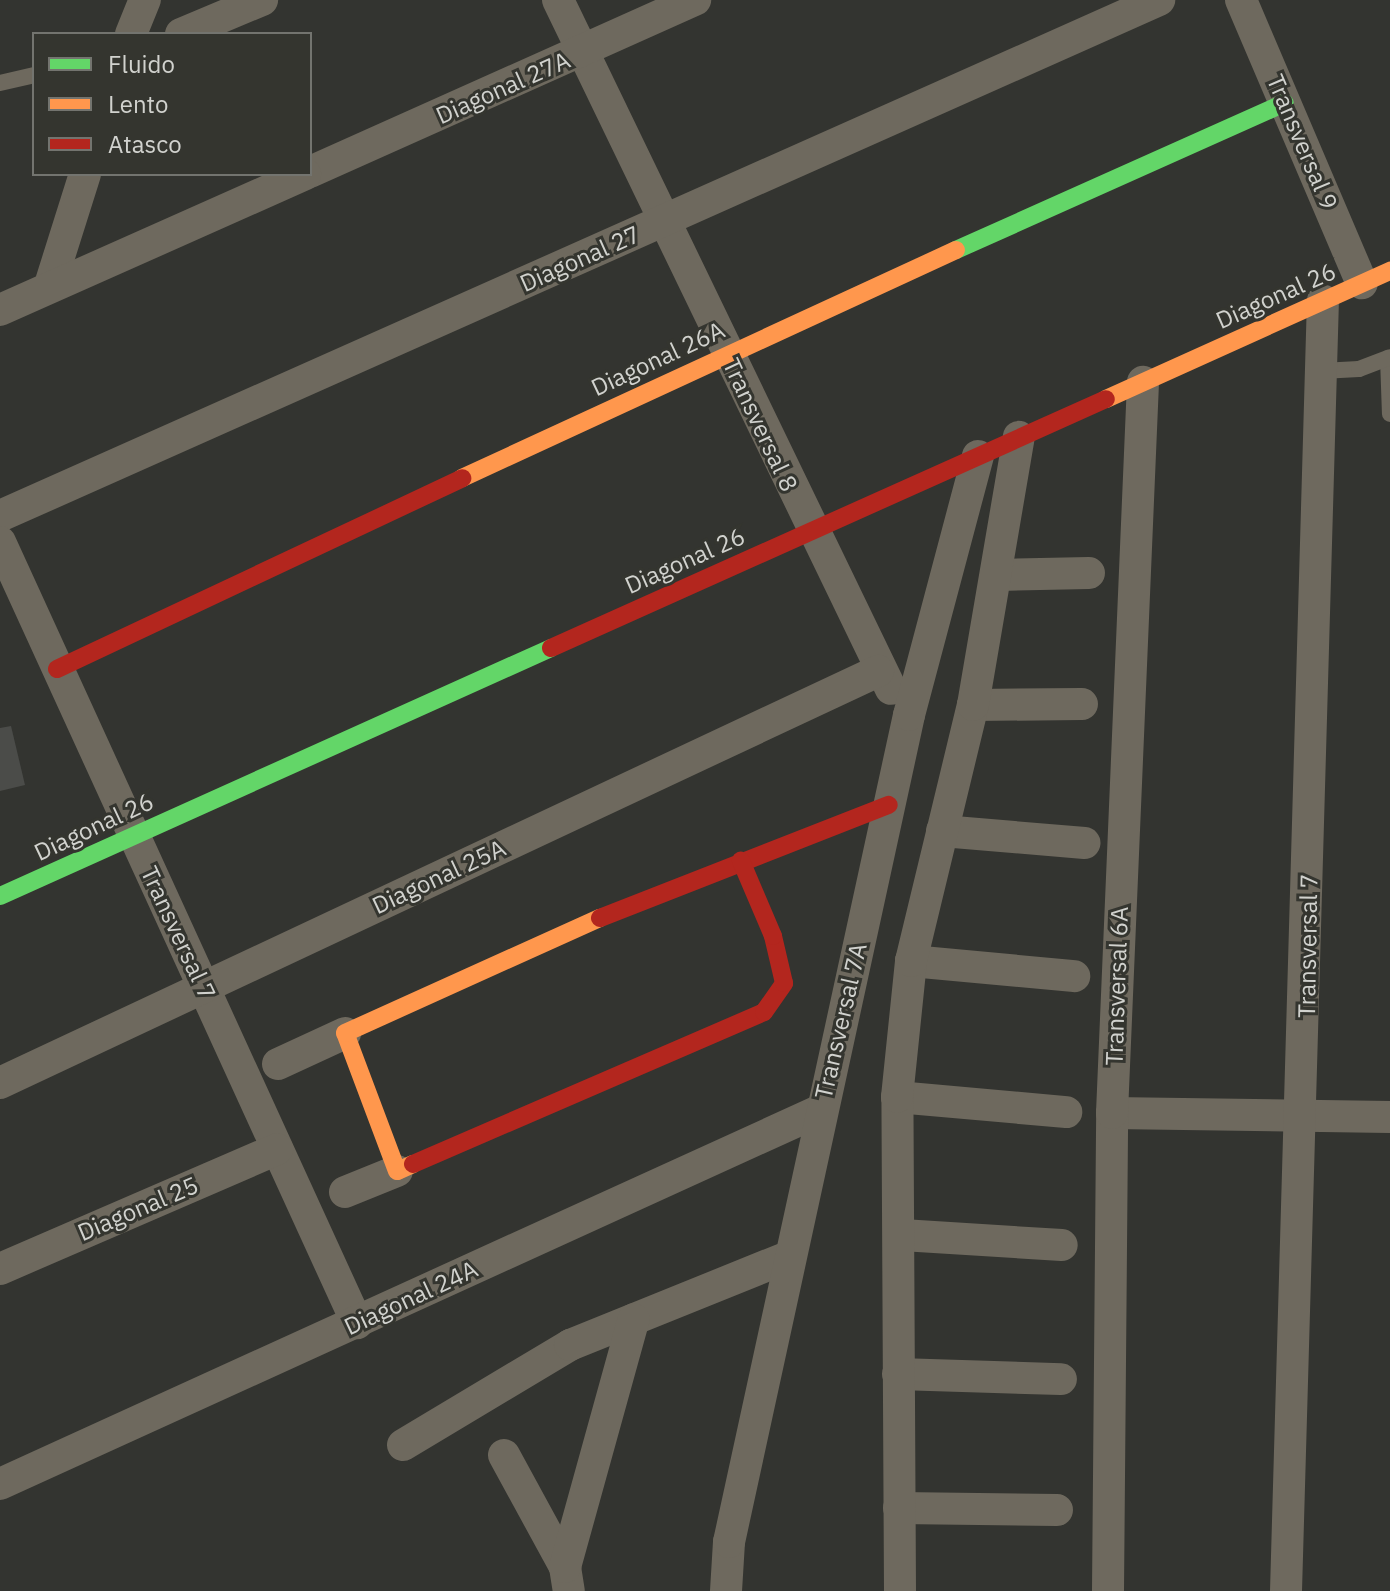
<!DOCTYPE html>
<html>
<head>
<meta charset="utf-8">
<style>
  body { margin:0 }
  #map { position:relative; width:1390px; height:1591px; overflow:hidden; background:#333430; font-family:"IBM Plex Sans",sans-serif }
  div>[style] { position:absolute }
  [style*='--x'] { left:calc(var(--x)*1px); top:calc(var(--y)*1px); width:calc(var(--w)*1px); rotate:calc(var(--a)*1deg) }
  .building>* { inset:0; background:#4b4c49 }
  .lane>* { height:16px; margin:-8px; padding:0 8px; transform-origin:8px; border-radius:8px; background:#6e695e }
  .street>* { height:32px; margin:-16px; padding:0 16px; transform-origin:16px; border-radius:16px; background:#6e695e }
  .fast>* { height:18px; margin:-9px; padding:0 9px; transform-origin:9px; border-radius:9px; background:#63d668 }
  .slow>* { height:18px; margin:-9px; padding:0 9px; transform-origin:9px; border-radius:9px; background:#ff974d }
  .jam>* { height:18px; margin:-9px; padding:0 9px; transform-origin:9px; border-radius:9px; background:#b3261e }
  span { translate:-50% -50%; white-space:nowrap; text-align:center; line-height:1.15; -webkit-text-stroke:6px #34352f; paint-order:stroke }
  .street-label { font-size:24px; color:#d1d2ce }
  .legend { position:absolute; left:32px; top:32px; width:280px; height:144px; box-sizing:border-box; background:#34352f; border:2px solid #73746f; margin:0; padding:10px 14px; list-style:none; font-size:24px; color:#d1d2ce }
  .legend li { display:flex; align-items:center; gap:16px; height:40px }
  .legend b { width:40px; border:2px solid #73746f }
</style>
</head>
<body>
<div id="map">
  <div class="building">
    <div style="clip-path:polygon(11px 726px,25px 785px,0 791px,0 728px)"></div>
  </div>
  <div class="lane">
    <div style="--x:0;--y:83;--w:35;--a:-13"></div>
    <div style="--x:1388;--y:358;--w:56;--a:88"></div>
    <div style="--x:1321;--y:371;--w:38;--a:-3"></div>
    <div style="--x:1359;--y:369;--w:33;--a:-21"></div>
  </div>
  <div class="street">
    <div style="--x:558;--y:0;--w:765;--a:64.21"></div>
    <div style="--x:1241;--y:0;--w:308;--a:66.9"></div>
    <div style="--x:131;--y:34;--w:37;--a:-68"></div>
    <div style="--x:181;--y:34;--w:88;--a:-22.8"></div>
    <div style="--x:310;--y:172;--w:422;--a:-24.1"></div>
    <div style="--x:50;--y:285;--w:116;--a:-72.5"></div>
    <div style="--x:0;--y:310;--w:334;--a:-24"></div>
    <div style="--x:0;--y:516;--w:1269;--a:-24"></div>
    <div style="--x:0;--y:542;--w:859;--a:65.43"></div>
    <div style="--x:999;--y:575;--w:90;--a:-1.3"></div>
    <div style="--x:973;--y:705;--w:109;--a:-0.5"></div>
    <div style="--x:942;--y:831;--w:143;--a:4.8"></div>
    <div style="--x:911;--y:961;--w:164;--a:5.3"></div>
    <div style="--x:278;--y:1064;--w:74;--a:-24.8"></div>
    <div style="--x:0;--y:1083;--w:970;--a:-25.14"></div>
    <div style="--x:897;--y:1097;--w:170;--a:5.1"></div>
    <div style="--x:1112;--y:1113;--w:278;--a:0.8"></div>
    <div style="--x:345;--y:1192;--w:56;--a:-22"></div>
    <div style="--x:902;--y:1235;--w:160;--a:3.6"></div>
    <div style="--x:0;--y:1269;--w:302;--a:-23.4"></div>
    <div style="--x:898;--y:1374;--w:163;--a:1.8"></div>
    <div style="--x:403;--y:1445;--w:195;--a:-30.9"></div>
    <div style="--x:570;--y:1345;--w:237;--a:-22"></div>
    <div style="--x:504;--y:1455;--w:128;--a:61.4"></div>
    <div style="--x:565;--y:1567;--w:24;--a:81"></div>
    <div style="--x:0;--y:1484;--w:902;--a:-24.49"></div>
    <div style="--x:899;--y:1508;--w:158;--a:0.7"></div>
    <div style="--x:565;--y:1567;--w:257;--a:-74.5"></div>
    <div style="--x:726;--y:1591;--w:49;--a:-86.5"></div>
    <div style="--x:729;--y:1542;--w:846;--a:-77.72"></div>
    <div style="--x:909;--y:715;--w:268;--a:-75.1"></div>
    <div style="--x:900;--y:1591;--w:494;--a:-90.3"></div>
    <div style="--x:897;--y:1097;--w:137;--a:-84.1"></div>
    <div style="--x:911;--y:961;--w:263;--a:-76.4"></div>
    <div style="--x:973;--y:705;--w:272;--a:-80.3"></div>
    <div style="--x:1108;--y:1591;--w:478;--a:-89.5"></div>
    <div style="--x:1112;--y:1113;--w:732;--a:-87.57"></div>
    <div style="--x:1286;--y:1591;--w:1291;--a:-88.36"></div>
  </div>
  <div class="fast">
    <div style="--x:956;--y:250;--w:360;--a:-24.1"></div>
    <div style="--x:0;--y:896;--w:604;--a:-24.23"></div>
  </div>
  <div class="slow">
    <div style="--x:1106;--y:399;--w:312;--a:-24.3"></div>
    <div style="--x:462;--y:478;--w:544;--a:-24.78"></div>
    <div style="--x:413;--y:1164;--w:17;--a:156"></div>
    <div style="--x:397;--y:1171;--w:147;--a:-110.6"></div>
    <div style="--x:345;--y:1033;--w:280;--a:-24.3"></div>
  </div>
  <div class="jam">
    <div style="--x:551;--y:648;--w:608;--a:-24.16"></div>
    <div style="--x:57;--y:669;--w:448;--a:-25.2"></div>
    <div style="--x:600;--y:918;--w:310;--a:-21.4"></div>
    <div style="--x:413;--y:1164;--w:382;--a:-23.4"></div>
    <div style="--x:764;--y:1012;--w:35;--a:-55"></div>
    <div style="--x:784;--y:983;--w:48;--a:-103.2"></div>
    <div style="--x:773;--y:936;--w:82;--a:-113.1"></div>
  </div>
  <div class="street-label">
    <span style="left:503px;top:88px;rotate:-24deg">Diagonal 27A</span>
    <span style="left:1302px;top:142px;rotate:67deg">Transversal 9</span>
    <span style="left:580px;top:259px;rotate:-24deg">Diagonal 27</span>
    <span style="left:1276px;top:296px;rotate:-24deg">Diagonal 26</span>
    <span style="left:658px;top:359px;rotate:-25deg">Diagonal 26A</span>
    <span style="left:760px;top:425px;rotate:65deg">Transversal 8</span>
    <span style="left:685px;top:561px;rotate:-24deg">Diagonal 26</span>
    <span style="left:94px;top:827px;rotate:-25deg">Diagonal 26</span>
    <span style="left:439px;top:877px;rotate:-25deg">Diagonal 25A</span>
    <span style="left:178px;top:933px;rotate:65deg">Transversal 7</span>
    <span style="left:1308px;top:946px;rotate:-89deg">Transversal 7</span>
    <span style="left:1117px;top:986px;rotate:-88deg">Transversal 6A</span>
    <span style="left:841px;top:1021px;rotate:-77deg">Transversal 7A</span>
    <span style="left:138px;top:1209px;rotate:-23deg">Diagonal 25</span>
    <span style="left:411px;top:1298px;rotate:-25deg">Diagonal 24A</span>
  </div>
  <ul class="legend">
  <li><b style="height:10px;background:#63d668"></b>Fluido</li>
  <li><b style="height:10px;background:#ff974d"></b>Lento</li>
  <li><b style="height:10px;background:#b3261e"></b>Atasco</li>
  </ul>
</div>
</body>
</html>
